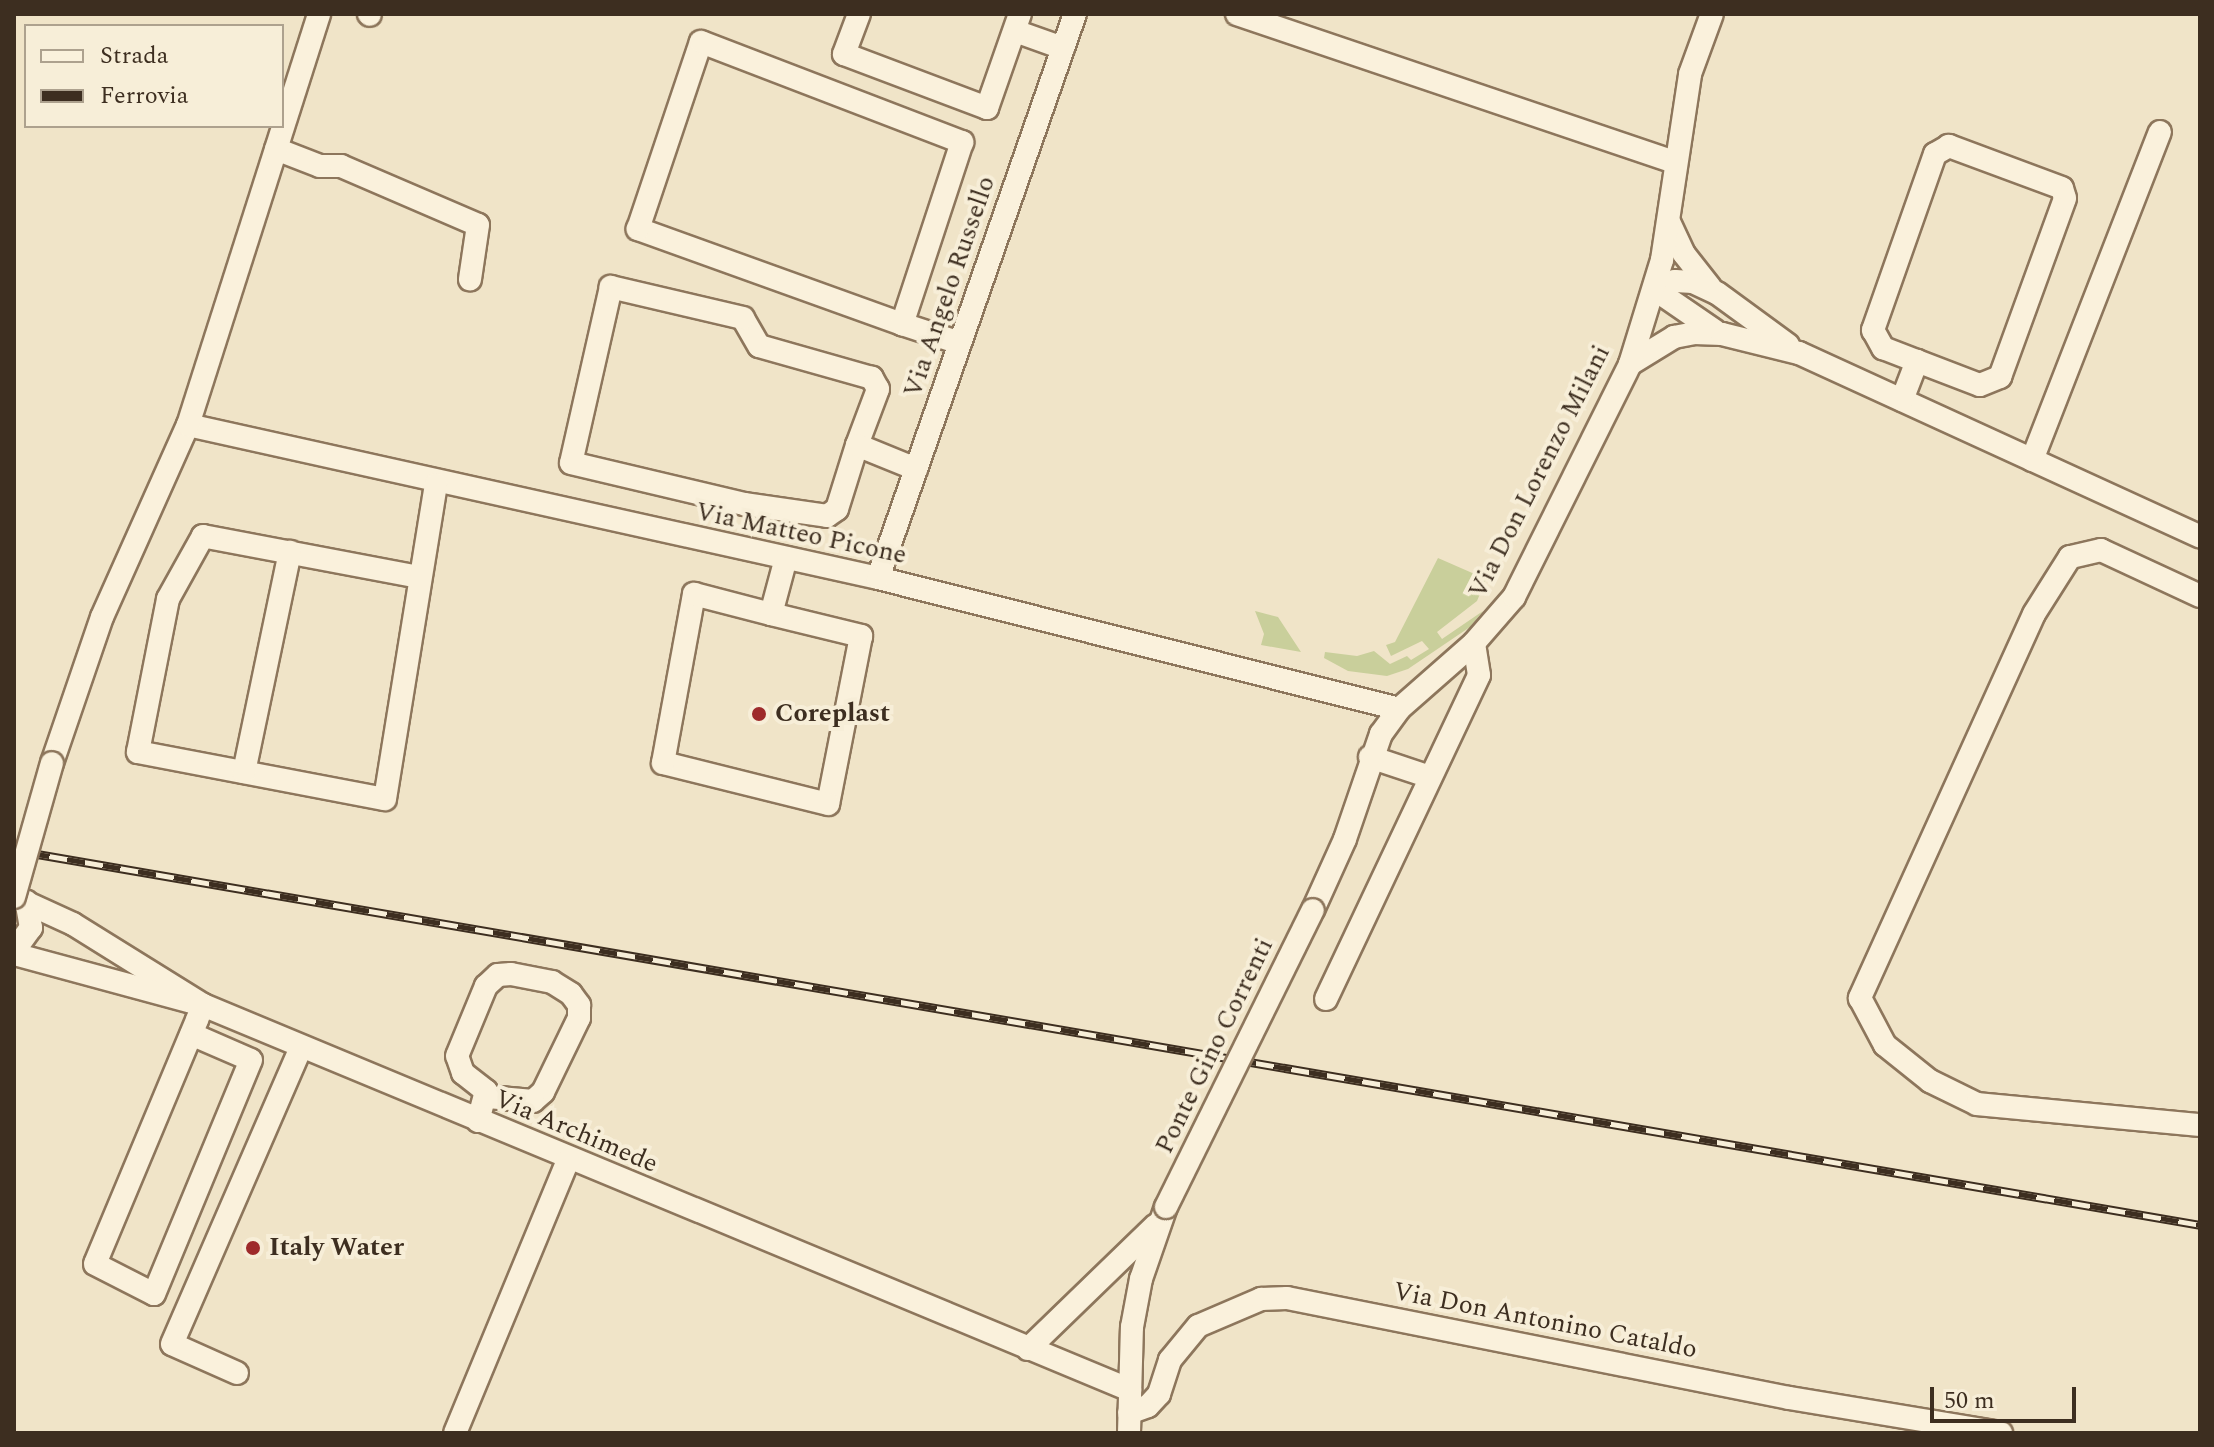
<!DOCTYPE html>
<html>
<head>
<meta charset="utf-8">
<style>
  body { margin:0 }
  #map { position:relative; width:2214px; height:1447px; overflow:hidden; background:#f0e4c8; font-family:Spectral,serif }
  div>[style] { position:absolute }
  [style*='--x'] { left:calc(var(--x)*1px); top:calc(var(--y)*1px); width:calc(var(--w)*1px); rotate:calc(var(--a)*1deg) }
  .green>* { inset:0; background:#c9cf9b }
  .roads { filter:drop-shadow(2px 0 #8d765c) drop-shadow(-2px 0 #8d765c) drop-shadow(0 2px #8d765c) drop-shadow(0 -2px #8d765c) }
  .minor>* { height:22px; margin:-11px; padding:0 11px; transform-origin:11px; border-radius:11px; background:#faf1dc }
  .rail>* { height:9px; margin-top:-4.5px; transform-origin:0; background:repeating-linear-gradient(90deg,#f7eed8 0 18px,#3d2e20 0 36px); box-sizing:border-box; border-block:2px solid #3d2e20 }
  .bridges { filter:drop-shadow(2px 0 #8d765c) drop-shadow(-2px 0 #8d765c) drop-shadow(0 2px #8d765c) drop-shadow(0 -2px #8d765c) }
  .minor-bridge>* { height:22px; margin:-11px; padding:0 11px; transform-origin:11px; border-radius:11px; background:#faf1dc }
  .dots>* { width:22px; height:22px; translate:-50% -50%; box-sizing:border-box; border:4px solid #f7eed8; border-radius:50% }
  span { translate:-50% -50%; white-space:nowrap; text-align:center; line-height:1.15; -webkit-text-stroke:8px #f7eed8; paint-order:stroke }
  .street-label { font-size:26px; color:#3d2e20 }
  .poi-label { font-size:26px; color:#3d2e20; font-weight:700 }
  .left { translate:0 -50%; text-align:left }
  .frame { position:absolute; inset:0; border:16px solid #3d2e20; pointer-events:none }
  .legend { position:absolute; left:24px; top:24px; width:260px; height:104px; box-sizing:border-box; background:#f7eed8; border:2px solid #ada18e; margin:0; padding:10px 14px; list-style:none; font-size:24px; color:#3d2e20 }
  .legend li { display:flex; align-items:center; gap:16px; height:40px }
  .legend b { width:40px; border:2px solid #ada18e }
  .scale { position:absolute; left:1930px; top:1387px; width:146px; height:36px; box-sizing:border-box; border:4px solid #3d2e20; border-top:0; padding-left:10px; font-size:24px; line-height:28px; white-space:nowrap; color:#3d2e20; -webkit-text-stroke:6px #f7eed8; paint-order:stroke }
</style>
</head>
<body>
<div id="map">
  <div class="green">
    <div style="clip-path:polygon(1438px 558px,1486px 579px,1477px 601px,1437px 632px,1442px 639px,1483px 611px,1470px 627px,1408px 669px,1387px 676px,1348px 671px,1324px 658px,1325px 652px,1357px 656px,1374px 651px,1390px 664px,1407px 656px,1411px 660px,1429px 649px,1422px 641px,1391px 656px,1386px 645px,1395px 642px)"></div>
    <div style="clip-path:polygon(1255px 611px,1278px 617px,1301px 652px,1261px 645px,1264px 634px)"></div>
  </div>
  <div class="roads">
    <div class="minor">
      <div style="--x:369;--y:14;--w:1;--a:45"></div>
      <div style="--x:859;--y:14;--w:43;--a:110.6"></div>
      <div style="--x:844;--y:54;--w:153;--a:20.7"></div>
      <div style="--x:987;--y:108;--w:100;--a:-70.7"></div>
      <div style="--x:1237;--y:14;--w:462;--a:18.7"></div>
      <div style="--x:1015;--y:31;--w:51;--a:19.5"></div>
      <div style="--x:276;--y:149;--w:47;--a:21.1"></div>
      <div style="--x:320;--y:166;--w:21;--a:0"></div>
      <div style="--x:341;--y:166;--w:149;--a:23.3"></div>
      <div style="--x:478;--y:225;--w:55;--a:98.4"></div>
      <div style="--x:1669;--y:222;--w:35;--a:65"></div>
      <div style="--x:1684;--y:254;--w:42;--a:51.8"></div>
      <div style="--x:1654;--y:289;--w:22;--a:-21"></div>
      <div style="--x:1675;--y:281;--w:18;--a:3"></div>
      <div style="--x:1693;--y:282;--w:26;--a:25"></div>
      <div style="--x:1717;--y:293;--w:88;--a:36.2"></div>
      <div style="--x:1654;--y:289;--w:74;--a:34.5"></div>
      <div style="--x:902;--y:324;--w:281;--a:-160.2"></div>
      <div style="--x:638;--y:229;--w:197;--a:-71.4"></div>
      <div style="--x:701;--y:42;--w:280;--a:21"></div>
      <div style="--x:962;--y:142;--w:192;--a:108.2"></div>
      <div style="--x:902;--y:324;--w:61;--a:18.1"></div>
      <div style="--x:1630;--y:364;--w:52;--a:-31.5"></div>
      <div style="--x:1674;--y:337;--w:20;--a:-11"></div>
      <div style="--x:1694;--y:333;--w:28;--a:2"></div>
      <div style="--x:1722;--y:334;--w:79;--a:13.9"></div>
      <div style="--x:1799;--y:353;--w:441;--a:24.6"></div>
      <div style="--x:1902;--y:400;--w:42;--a:-69"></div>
      <div style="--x:1917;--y:361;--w:67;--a:20.9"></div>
      <div style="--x:1980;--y:385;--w:22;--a:-22"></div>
      <div style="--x:2000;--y:377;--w:190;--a:-70"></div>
      <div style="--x:2065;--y:198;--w:10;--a:-107"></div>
      <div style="--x:2062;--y:188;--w:121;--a:-159.6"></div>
      <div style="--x:1949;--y:146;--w:16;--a:150"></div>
      <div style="--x:1935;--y:154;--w:187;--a:109.4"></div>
      <div style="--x:1873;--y:330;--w:21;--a:61"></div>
      <div style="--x:1883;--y:348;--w:36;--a:21"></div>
      <div style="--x:188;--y:425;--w:707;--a:12.5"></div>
      <div style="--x:878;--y:578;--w:537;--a:14.11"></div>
      <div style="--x:857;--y:445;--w:60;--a:-69.4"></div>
      <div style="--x:878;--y:389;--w:13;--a:-119"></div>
      <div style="--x:872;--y:378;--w:117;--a:-164.2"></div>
      <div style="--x:759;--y:346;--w:32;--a:-120"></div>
      <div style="--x:743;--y:318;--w:136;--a:-166.8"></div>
      <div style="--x:611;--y:287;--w:180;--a:102.8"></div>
      <div style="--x:571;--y:463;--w:178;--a:13.3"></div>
      <div style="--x:744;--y:504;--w:84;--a:8.2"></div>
      <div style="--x:827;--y:516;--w:12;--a:-35"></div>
      <div style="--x:837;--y:509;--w:67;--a:-72.6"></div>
      <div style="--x:857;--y:445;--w:64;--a:22.1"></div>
      <div style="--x:2032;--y:460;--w:352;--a:-68.7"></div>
      <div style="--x:419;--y:577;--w:220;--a:-169.3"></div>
      <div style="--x:203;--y:536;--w:72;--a:119.1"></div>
      <div style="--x:168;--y:599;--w:156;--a:101.1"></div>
      <div style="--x:138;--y:752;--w:251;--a:10.8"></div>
      <div style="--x:385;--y:799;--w:319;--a:-80.8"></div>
      <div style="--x:878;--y:578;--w:597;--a:-70.75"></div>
      <div style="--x:2200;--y:596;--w:109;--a:-155.1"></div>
      <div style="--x:2101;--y:550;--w:32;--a:167"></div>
      <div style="--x:2070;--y:557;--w:67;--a:122.3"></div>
      <div style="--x:2034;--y:614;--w:422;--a:114.4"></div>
      <div style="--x:1860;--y:998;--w:53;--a:62"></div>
      <div style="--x:1885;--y:1045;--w:58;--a:38.7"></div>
      <div style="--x:1930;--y:1081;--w:52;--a:26.1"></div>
      <div style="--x:1977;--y:1104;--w:224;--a:5.4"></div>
      <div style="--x:771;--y:614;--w:93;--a:13.7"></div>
      <div style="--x:861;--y:636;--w:171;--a:101.1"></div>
      <div style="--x:828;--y:804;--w:170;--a:-166"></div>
      <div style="--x:663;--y:763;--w:172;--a:-79.6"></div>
      <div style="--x:694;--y:594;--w:80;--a:14.6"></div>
      <div style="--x:771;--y:614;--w:58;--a:-75"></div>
      <div style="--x:1370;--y:757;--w:63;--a:18.4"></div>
      <div style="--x:52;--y:763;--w:154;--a:-71.1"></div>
      <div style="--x:102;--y:617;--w:210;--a:-65.9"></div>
      <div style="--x:188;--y:425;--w:431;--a:-72.3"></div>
      <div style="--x:244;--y:772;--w:225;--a:-78.2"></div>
      <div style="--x:14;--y:897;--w:65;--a:24.6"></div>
      <div style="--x:73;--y:924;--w:153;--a:31.9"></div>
      <div style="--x:203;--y:1005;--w:1004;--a:22.55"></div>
      <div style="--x:1313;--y:910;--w:78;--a:-65.7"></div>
      <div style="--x:1345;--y:839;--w:111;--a:-71.1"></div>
      <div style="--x:1381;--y:734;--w:31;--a:-54"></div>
      <div style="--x:1399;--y:709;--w:100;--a:-41.3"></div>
      <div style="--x:1474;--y:643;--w:61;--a:-49"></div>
      <div style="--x:1514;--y:597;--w:260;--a:-63.5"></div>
      <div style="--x:1630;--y:364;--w:109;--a:-72.9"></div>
      <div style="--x:1662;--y:260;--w:188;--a:-81.4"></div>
      <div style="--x:1690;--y:74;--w:64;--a:-69.9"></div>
      <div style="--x:14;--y:951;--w:29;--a:-54"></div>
      <div style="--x:31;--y:928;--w:27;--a:-100"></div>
      <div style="--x:14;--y:954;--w:196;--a:15.1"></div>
      <div style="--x:203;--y:1005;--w:16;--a:112"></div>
      <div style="--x:197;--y:1020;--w:264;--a:112.7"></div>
      <div style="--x:95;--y:1264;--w:66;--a:27"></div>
      <div style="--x:154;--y:1294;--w:253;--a:-67.5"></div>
      <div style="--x:251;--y:1060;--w:65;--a:-156.6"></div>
      <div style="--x:1326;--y:999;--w:358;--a:-64.7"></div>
      <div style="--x:1479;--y:675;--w:32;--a:-99"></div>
      <div style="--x:478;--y:1121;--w:31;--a:-75"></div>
      <div style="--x:486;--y:1091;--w:29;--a:-142"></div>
      <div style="--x:463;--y:1073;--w:18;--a:-109"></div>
      <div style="--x:457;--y:1056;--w:76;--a:-67.5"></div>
      <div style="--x:486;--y:986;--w:16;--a:-43"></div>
      <div style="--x:498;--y:975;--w:13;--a:-4"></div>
      <div style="--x:511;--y:974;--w:42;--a:11"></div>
      <div style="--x:552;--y:982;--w:22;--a:32"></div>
      <div style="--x:571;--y:994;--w:14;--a:54"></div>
      <div style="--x:579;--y:1005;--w:13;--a:90"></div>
      <div style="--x:579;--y:1018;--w:82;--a:115.9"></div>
      <div style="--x:543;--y:1092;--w:13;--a:138"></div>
      <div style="--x:533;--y:1101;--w:45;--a:-174.9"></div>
      <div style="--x:1028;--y:1349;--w:178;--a:-44.1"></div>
      <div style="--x:237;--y:1373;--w:71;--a:-156"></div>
      <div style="--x:172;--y:1344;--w:324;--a:-66.5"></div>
      <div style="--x:1129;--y:1413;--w:20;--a:-20"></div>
      <div style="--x:1148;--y:1406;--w:16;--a:-47"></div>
      <div style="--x:1159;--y:1394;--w:36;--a:-72"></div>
      <div style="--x:1170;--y:1360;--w:44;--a:-50.5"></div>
      <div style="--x:1198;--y:1326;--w:69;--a:-23.2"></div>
      <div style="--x:1261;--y:1299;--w:26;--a:-2"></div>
      <div style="--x:1287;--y:1298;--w:512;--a:11.27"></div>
      <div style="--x:1789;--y:1398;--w:215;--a:9.4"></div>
      <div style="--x:455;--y:1433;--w:295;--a:-67.5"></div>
      <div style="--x:1129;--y:1433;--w:106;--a:-88.4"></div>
      <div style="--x:1132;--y:1327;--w:49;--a:-79.4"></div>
      <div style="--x:1141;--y:1279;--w:76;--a:-70.9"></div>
    </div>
  </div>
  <div class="rail">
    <div style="--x:14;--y:850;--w:2218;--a:9.73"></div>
  </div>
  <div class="bridges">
    <div class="minor-bridge">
      <div style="--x:14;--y:897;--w:139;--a:-74.2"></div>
      <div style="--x:1166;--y:1207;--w:331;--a:-63.7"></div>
    </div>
  </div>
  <div class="dots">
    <div style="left:759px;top:714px;background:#9e2a2b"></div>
    <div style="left:253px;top:1248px;background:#9e2a2b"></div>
  </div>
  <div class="street-label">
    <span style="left:950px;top:287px;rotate:-71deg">Via Angelo Russello</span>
    <span style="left:1540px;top:472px;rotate:-63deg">Via Don Lorenzo Milani</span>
    <span style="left:801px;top:534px;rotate:12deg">Via Matteo Picone</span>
    <span style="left:1215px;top:1046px;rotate:-64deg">Ponte Gino Correnti</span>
    <span style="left:576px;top:1132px;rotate:23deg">Via Archimede</span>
    <span style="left:1545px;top:1321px;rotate:11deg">Via Don Antonino Cataldo</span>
  </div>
  <div class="poi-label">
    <span class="left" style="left:775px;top:714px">Coreplast</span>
    <span class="left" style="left:269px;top:1248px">Italy Water</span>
  </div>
  <div class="frame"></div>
  <ul class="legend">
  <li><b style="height:10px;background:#faf1dc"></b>Strada</li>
  <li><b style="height:10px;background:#3d2e20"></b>Ferrovia</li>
  </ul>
  <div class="scale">50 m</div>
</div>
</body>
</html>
